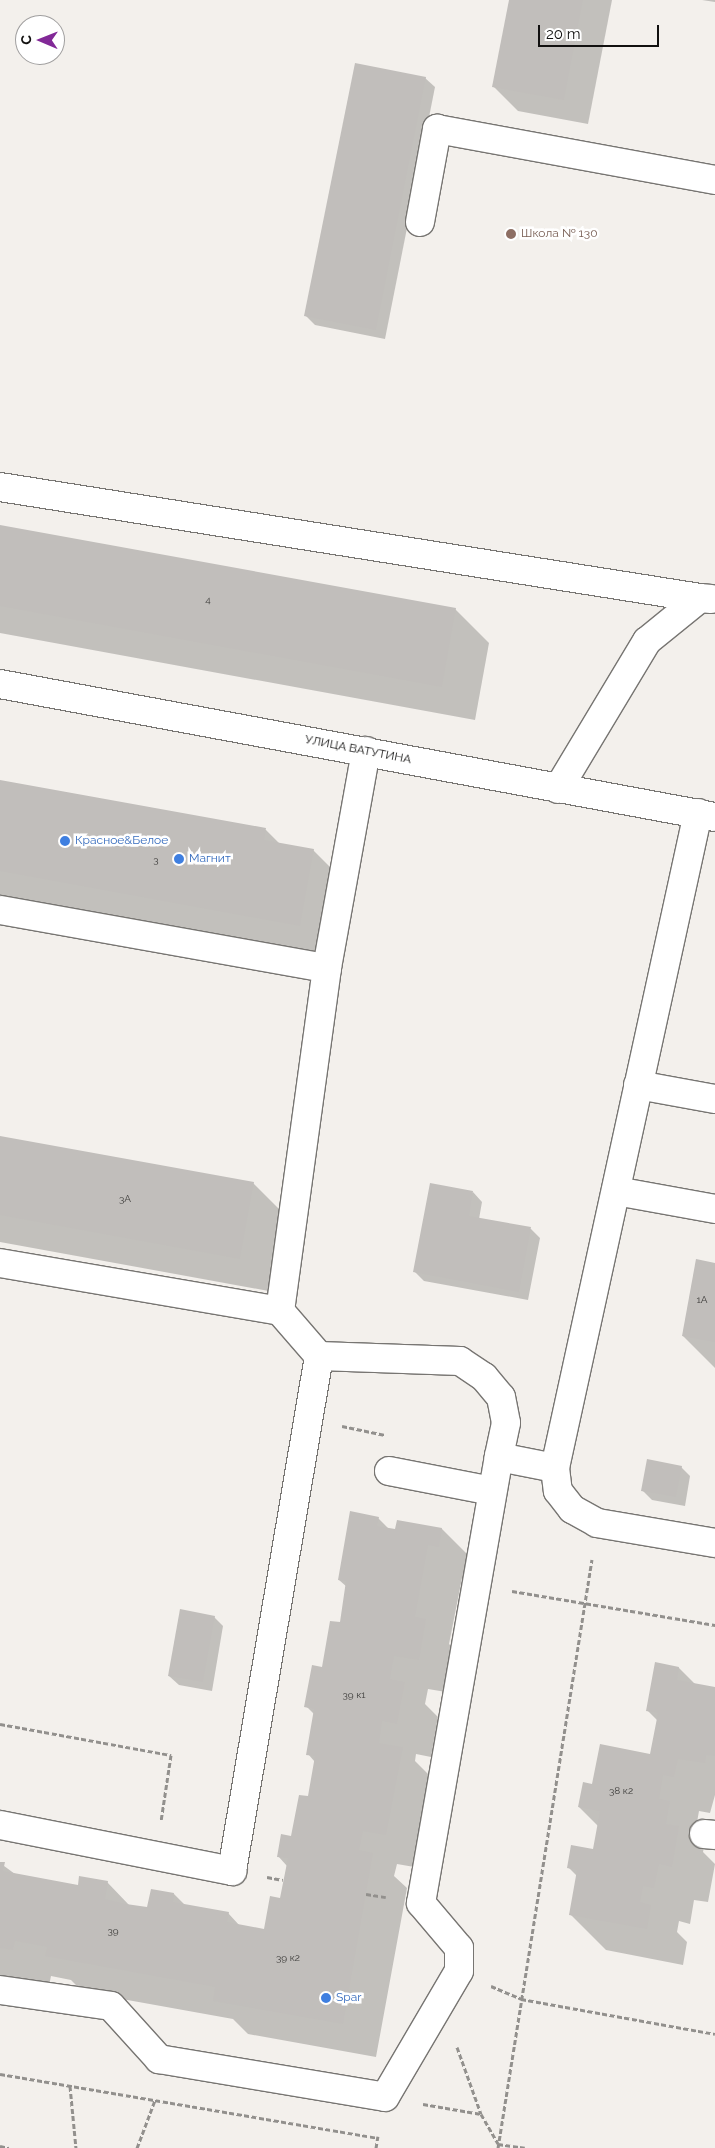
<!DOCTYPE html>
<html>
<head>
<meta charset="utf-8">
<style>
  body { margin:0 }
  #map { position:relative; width:715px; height:2148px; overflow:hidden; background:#f3f0ec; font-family:Raleway,sans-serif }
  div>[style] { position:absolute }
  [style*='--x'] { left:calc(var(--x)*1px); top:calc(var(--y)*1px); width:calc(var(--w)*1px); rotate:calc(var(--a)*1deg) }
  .shadow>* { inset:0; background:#0003 }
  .building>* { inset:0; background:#c1bebb }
  .path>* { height:3px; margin-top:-1.5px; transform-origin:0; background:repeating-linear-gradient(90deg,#92908d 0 5px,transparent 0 7.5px) }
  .roads { filter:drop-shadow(1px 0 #777572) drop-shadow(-1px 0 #777572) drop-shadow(0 1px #777572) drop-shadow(0 -1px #777572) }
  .minor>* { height:28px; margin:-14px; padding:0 14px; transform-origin:14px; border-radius:14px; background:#fff }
  .dots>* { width:14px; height:14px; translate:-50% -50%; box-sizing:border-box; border:2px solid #fff; border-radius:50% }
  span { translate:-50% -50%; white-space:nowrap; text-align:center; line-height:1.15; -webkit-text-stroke:5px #fff; paint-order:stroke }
  .number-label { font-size:10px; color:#3d3c3a }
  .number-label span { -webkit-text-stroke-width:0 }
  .education-label { font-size:12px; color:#785e54 }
  .left { translate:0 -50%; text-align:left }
  .street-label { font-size:12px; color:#11100f }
  .shop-label { font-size:12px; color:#366cbe }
  .north { position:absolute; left:15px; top:15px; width:50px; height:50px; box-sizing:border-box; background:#fff; border:1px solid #a09f9f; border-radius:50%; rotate:271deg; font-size:14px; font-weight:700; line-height:20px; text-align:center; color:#11100f }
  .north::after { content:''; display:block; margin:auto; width:18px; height:22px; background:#822997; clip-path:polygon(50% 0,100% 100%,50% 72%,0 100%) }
  .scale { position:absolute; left:538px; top:25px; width:121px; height:22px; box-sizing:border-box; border:2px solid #11100f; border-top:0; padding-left:6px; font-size:15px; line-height:18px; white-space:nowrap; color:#11100f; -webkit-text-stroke:4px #fff; paint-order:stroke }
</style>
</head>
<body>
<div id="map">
  <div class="shadow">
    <div style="clip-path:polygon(510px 0,612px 0,588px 124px,518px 111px,493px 86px)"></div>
    <div style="clip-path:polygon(702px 0,715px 0,715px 2px)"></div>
    <div style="clip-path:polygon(425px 78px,435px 87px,385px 339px,315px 325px,306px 316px)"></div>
    <div style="clip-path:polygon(0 526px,455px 609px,489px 643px,475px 720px,0 633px)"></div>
    <div style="clip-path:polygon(0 781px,266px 830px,280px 844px,313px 850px,347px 884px,334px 959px,0 899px)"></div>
    <div style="clip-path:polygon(0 1137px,253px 1183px,287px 1217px,274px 1292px,0 1242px)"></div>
    <div style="clip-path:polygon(473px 1192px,482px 1202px,479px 1219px,531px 1229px,540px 1238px,528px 1300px,424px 1281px,415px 1272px)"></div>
    <div style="clip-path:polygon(715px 1264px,715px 1368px,683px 1336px)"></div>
    <div style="clip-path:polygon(681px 1467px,690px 1476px,685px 1506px,652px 1500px,643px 1491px)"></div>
    <div style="clip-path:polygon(378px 1518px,389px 1529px,396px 1530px,398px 1521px,442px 1529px,476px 1563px,472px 1580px,462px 1578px,449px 1644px,459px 1654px,452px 1693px,428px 1689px,425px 1704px,438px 1717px,431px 1757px,416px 1754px,415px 1761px,436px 1782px,420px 1868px,397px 1864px,394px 1876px,407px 1888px,376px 2057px,248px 2034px,233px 2019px,83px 1992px,71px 1980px,51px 1976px,49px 1986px,0 1977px,0 1863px,15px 1874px,79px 1886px,107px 1882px,130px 1906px,148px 1909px,174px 1894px,185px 1905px,228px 1913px,240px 1926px,265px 1930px,281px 1899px,287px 1866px,278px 1856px,292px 1837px,309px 1798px,315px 1762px,308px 1754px,315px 1715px,306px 1706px,341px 1624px,347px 1587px,339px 1580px)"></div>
    <div style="clip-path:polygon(214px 1617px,223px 1626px,212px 1691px,179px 1685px,169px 1676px)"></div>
    <div style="clip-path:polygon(656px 1664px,679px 1668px,696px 1685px,715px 1688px,715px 1795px,710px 1813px,699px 1811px,696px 1828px,706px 1838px,703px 1852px,715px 1864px,708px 1902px,694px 1900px,690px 1924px,679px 1921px,677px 1932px,687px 1942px,683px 1965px,606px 1950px,570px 1914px,577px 1876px,569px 1868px,594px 1851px,598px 1826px,579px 1807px,593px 1786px,651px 1755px,658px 1721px,648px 1711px)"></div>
  </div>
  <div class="building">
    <div style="clip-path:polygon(509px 0,583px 0,564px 100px,492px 87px)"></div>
    <div style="clip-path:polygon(355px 63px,426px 77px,376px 330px,304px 316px)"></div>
    <div style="clip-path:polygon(0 525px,456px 608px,442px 687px,0 606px)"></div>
    <div style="clip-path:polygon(0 780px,266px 828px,264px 840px,314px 849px,300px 926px,0 871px)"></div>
    <div style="clip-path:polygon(0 1136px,254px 1182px,240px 1259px,0 1215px)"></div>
    <div style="clip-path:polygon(430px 1183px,473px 1191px,469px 1216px,531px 1227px,519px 1292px,413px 1272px)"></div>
    <div style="clip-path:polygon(696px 1259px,715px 1263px,715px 1342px,682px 1336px)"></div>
    <div style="clip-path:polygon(647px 1459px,682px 1466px,676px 1497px,641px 1491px)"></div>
    <div style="clip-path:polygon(350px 1511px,379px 1517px,377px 1526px,395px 1529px,397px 1520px,442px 1528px,439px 1547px,428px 1545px,415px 1617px,426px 1619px,419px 1660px,394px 1656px,390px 1679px,405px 1682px,397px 1724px,382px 1721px,379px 1743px,403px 1747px,386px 1835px,363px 1831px,359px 1850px,373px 1853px,343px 2024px,213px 2001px,215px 1987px,45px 1956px,47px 1947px,15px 1941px,13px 1950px,0 1948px,0 1862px,5px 1862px,3px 1871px,78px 1885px,79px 1876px,108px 1881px,105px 1899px,126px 1904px,147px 1907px,151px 1889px,174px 1893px,173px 1902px,229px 1912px,227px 1922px,264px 1929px,270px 1896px,280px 1898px,288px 1858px,277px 1857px,281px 1834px,291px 1836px,299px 1795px,308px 1796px,315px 1756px,306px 1755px,314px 1709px,304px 1707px,312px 1665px,322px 1667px,330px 1621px,340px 1622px,346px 1581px,338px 1580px)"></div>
    <div style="clip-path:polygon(180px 1609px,215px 1616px,203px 1682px,168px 1676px)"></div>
    <div style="clip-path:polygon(655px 1662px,679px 1667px,677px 1680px,715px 1687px,715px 1756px,706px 1755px,705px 1763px,678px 1759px,674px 1777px,663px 1775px,659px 1799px,670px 1801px,666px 1824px,679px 1826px,672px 1867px,659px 1864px,654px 1888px,643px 1886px,640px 1902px,651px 1905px,647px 1929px,569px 1915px,577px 1870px,567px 1868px,571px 1845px,593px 1849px,600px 1811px,578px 1807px,583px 1782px,592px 1784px,600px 1744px,650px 1754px,658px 1713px,646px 1711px)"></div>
  </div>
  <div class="path">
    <div style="--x:342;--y:1426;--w:44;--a:11.8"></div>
    <div style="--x:512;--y:1591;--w:206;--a:9.5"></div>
    <div style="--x:0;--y:1724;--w:174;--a:10.3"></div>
    <div style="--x:171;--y:1755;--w:67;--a:98.6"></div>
    <div style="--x:267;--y:1877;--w:16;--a:11"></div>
    <div style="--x:366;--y:1894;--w:20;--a:9"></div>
    <div style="--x:491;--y:1986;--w:33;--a:23"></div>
    <div style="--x:521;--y:1999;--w:197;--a:10.2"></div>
    <div style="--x:457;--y:2047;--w:71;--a:70.3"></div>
    <div style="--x:0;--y:2074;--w:383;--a:9.6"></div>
    <div style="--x:70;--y:2086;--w:62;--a:84.5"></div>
    <div style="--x:423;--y:2104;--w:59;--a:9.8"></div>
    <div style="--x:481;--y:2114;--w:34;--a:60"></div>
    <div style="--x:498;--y:2144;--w:27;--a:8"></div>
    <div style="--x:0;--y:2146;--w:9;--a:13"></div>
    <div style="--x:137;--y:2148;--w:51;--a:-69.4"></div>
    <div style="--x:376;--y:2148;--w:12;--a:-81"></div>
    <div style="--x:498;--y:2148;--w:596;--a:-80.93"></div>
  </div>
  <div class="roads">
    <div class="minor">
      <div style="--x:420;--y:222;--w:95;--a:-79.6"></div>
      <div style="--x:437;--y:129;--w:283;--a:10.4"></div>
      <div style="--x:0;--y:487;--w:709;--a:9.01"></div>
      <div style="--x:0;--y:684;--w:727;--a:10.54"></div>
      <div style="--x:366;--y:751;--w:220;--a:100.2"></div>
      <div style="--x:327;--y:968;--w:346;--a:97.8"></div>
      <div style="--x:280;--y:1311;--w:60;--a:49.1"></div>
      <div style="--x:319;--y:1356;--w:141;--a:2"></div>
      <div style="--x:460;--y:1361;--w:29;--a:34"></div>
      <div style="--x:484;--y:1377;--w:26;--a:50"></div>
      <div style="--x:501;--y:1397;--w:26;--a:79"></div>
      <div style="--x:506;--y:1423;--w:35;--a:102"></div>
      <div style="--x:558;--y:789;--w:173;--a:-59"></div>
      <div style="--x:647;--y:641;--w:68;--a:-39.1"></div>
      <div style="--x:700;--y:598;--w:11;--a:5"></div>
      <div style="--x:698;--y:813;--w:670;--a:102.32"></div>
      <div style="--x:555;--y:1468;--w:23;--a:83"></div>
      <div style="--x:558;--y:1491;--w:23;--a:52"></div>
      <div style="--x:572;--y:1509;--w:29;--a:29"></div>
      <div style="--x:597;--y:1523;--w:120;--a:9.6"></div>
      <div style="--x:0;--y:910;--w:332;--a:10.1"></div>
      <div style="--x:638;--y:1085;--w:78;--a:10.3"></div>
      <div style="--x:616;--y:1191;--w:101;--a:10.3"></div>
      <div style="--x:0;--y:1263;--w:284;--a:9.7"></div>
      <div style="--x:389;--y:1471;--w:105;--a:11"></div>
      <div style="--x:0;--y:1825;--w:237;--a:11.2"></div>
      <div style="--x:232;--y:1871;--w:522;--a:-80.41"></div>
      <div style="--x:704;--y:1834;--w:11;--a:5"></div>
      <div style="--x:0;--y:1990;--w:112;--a:8.2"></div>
      <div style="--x:111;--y:2006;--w:72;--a:47.8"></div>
      <div style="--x:159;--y:2059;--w:229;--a:9.5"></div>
      <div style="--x:385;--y:2097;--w:146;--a:-59.6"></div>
      <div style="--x:459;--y:1971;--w:23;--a:-90"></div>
      <div style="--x:459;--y:1948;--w:59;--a:-130.2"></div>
      <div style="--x:421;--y:1903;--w:453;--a:-80.1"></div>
      <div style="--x:499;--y:1457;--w:57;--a:11.1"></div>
    </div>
  </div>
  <div class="dots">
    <div style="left:511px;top:234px;background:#8d6e63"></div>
    <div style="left:65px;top:841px;background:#3f7fe0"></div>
    <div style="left:179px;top:859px;background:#3f7fe0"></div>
    <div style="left:326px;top:1998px;background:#3f7fe0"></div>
  </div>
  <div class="number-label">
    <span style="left:208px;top:600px">4</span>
    <span style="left:156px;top:860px">3</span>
    <span style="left:125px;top:1199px">3А</span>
    <span style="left:702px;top:1300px">1А</span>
    <span style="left:354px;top:1695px">39 к1</span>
    <span style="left:621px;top:1791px">38 к2</span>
    <span style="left:113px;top:1931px">39</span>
    <span style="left:288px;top:1958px">39 к2</span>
  </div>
  <div class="education-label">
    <span class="left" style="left:521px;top:234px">Школа № 130</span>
  </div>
  <div class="street-label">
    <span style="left:358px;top:750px;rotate:11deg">УЛИЦА ВАТУТИНА</span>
  </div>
  <div class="shop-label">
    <span class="left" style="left:75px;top:841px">Красное&amp;Белое</span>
    <span class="left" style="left:189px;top:859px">Магнит</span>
    <span class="left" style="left:336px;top:1998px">Spar</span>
  </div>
  <div class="north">С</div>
  <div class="scale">20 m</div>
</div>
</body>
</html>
